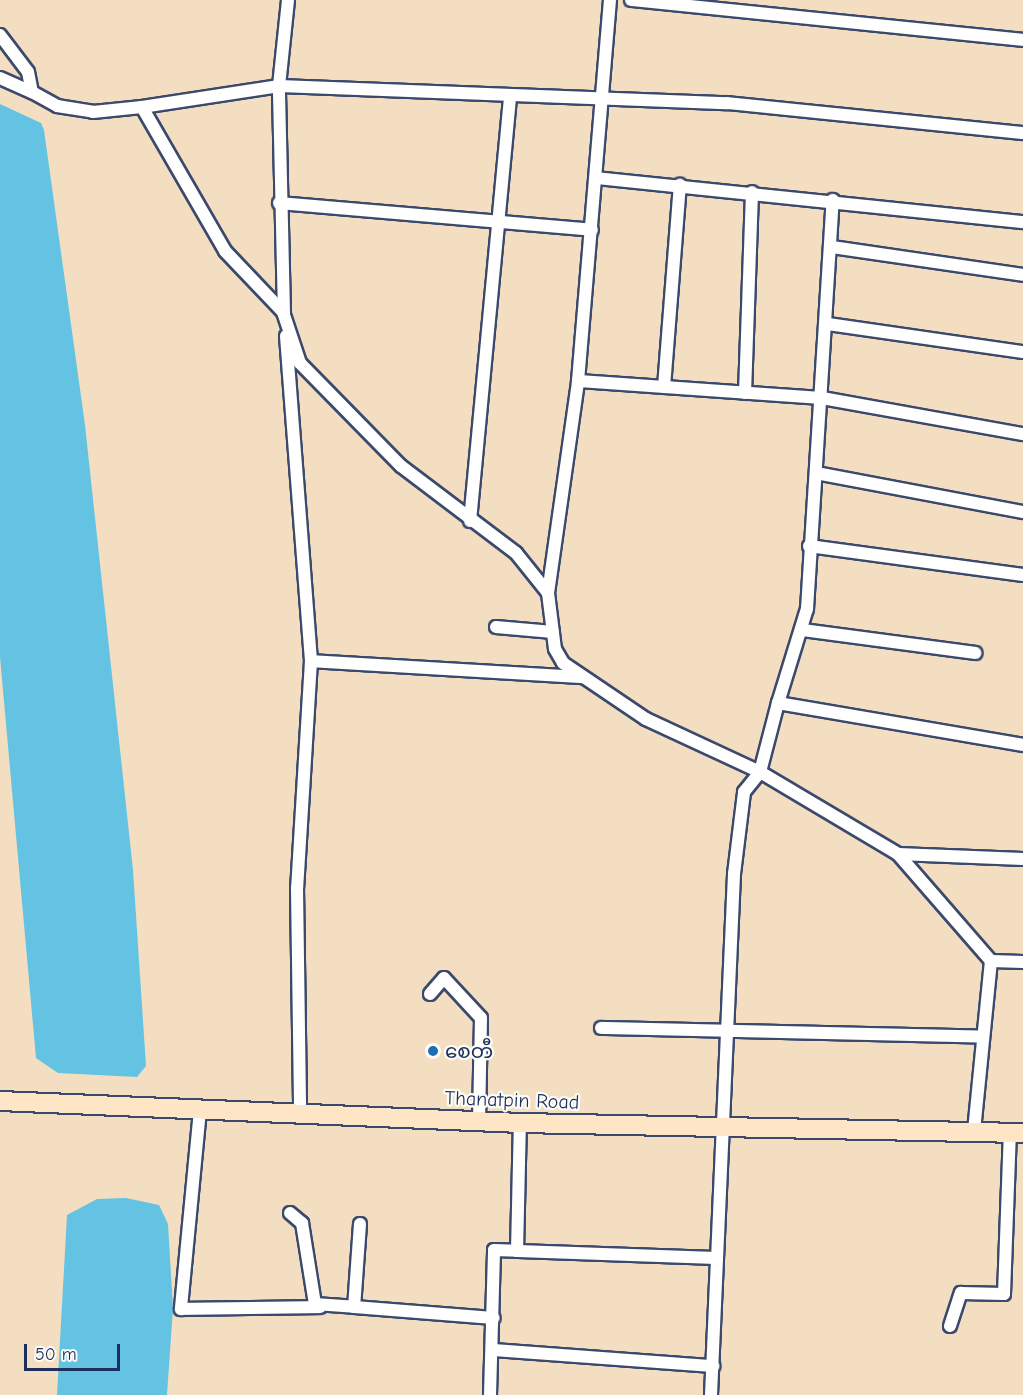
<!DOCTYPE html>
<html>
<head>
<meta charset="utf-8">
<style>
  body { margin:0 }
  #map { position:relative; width:1023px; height:1395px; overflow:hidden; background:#f3dec1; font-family:"Comic Neue","Noto Sans Myanmar",sans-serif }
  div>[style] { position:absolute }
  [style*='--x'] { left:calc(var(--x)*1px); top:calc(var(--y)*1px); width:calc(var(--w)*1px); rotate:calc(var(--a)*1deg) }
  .water>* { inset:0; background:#64c3e2 }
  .roads { filter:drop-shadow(2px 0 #3b496d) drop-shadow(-2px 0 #3b496d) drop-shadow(0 2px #3b496d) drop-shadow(0 -2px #3b496d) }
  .street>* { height:12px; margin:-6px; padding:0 6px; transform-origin:6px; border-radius:6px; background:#fff }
  .secondary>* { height:18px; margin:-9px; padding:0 9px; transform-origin:9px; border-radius:9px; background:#fde5c5 }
  .dots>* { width:16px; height:16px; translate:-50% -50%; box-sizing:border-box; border:3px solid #fdfcf7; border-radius:50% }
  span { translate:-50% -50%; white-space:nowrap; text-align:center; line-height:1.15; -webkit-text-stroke:4.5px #fdfcf7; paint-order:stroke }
  .poi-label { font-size:20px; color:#1b2f5e }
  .left { translate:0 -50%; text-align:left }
  .street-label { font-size:20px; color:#1b2f5e }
  .scale { position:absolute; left:24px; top:1344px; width:96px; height:27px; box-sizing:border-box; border:3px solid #1b2f5e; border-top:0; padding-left:8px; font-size:18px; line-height:21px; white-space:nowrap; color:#1b2f5e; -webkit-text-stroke:4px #fdfcf7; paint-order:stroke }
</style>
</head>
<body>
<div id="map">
  <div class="water">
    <div style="clip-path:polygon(0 104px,41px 123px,44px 130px,85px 425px,133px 870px,146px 1066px,137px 1077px,58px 1073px,36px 1058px,0 657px)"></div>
    <div style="clip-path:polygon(126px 1198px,159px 1205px,168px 1224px,173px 1308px,167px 1395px,57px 1395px,67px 1215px,97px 1199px)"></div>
  </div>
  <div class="roads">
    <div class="street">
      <div style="--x:631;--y:0;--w:394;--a:5.8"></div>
      <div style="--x:0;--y:35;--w:46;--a:52.9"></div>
      <div style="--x:28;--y:72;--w:20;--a:79"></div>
      <div style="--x:32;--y:92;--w:29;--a:29"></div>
      <div style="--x:57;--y:106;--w:36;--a:9"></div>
      <div style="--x:93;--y:112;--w:49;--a:-5.8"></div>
      <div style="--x:142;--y:107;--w:166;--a:60"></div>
      <div style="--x:225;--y:251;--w:84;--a:46.4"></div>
      <div style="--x:283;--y:312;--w:54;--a:71.6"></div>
      <div style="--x:300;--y:363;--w:144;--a:45.6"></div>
      <div style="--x:401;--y:466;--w:144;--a:37.1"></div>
      <div style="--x:516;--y:553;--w:51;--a:51.3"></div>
      <div style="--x:548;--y:593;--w:56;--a:82.9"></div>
      <div style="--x:555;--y:649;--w:16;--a:60"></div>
      <div style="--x:563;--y:663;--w:100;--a:34"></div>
      <div style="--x:646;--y:719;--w:126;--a:24.9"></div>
      <div style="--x:760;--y:772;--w:161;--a:30.7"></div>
      <div style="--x:898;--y:854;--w:142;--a:49"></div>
      <div style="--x:991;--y:961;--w:32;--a:2"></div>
      <div style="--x:0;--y:78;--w:35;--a:24"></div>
      <div style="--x:142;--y:107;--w:139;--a:-8.7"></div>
      <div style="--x:279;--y:86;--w:448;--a:2.2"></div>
      <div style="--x:727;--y:103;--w:298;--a:5.8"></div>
      <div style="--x:596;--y:178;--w:429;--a:5.9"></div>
      <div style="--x:279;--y:203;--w:314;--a:4.9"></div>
      <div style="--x:832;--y:247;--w:193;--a:8.3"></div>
      <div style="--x:284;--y:313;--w:227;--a:-91.3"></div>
      <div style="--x:279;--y:86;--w:86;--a:-84"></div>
      <div style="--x:828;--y:324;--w:197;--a:8.2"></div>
      <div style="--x:286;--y:336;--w:326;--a:85.6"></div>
      <div style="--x:311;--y:661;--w:227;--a:93.5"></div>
      <div style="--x:297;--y:888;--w:227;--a:89.2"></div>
      <div style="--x:578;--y:381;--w:245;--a:4"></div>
      <div style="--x:822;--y:398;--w:204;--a:10.2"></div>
      <div style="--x:664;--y:387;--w:203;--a:-85.5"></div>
      <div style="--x:745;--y:393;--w:201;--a:-88"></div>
      <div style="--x:816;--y:473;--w:211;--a:10.7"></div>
      <div style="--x:470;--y:521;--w:427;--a:-84.6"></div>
      <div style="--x:809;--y:546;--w:216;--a:7.7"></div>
      <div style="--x:548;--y:593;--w:214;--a:-81.9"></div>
      <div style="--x:578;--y:381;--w:382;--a:-85.2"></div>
      <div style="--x:496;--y:627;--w:57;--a:5"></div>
      <div style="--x:803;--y:630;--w:174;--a:7.6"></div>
      <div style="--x:311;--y:661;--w:272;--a:3.4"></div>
      <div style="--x:778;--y:703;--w:98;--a:-72.9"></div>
      <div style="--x:807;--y:609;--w:410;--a:-86.4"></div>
      <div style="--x:898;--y:854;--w:125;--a:2.3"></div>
      <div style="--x:430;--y:994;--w:21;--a:-49"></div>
      <div style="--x:444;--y:978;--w:54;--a:47.2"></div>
      <div style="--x:481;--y:1018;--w:103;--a:91.1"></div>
      <div style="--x:601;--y:1028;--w:382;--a:1.3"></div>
      <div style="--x:200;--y:1110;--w:200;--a:95.5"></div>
      <div style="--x:181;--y:1309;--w:139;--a:-0.8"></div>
      <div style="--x:974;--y:1131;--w:171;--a:-84.3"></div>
      <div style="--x:290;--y:1213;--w:16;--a:40"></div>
      <div style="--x:302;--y:1223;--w:82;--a:80.9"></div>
      <div style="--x:315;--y:1304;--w:39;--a:4"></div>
      <div style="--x:360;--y:1224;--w:83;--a:94.1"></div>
      <div style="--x:354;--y:1307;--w:140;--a:4.5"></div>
      <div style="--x:517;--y:1251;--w:200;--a:2"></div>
      <div style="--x:950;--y:1326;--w:35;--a:-72"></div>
      <div style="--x:961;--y:1293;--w:43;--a:1.3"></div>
      <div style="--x:1004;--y:1294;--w:161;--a:-87.9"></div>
      <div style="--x:493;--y:1350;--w:221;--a:4.2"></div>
      <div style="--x:490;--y:1395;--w:145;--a:-88.4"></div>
      <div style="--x:494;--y:1250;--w:23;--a:2"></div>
      <div style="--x:517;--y:1251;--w:128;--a:-88.7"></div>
      <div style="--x:711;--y:1395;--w:522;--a:-87.47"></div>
      <div style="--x:734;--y:874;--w:83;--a:-83"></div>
      <div style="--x:744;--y:792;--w:26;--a:-51"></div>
      <div style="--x:760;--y:772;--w:71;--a:-75.4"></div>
      <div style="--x:778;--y:703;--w:249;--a:9.7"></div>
    </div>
    <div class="secondary">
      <div style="--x:0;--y:1101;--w:520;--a:2.42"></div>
      <div style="--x:520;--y:1123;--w:503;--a:1.14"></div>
    </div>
  </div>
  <div class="dots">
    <div style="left:433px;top:1051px;background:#1f6fb2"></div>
  </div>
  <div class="poi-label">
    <span class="left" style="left:445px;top:1051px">စေတီ</span>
  </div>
  <div class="street-label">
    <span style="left:512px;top:1100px;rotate:2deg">Thanatpin Road</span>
  </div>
  <div class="scale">50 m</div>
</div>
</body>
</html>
